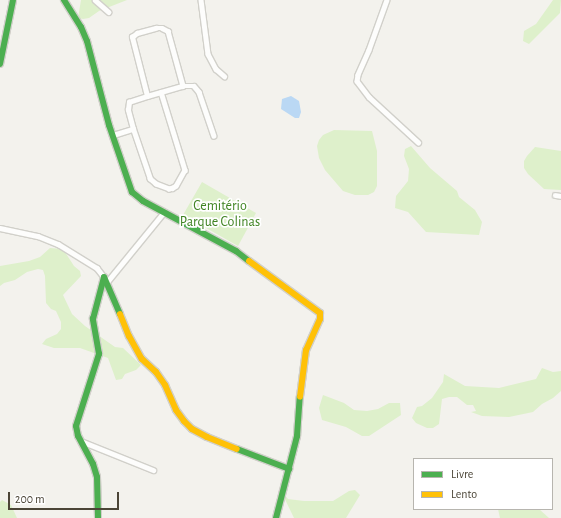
<!DOCTYPE html>
<html>
<head>
<meta charset="utf-8">
<style>
  body { margin:0 }
  #map { position:relative; width:561px; height:518px; overflow:hidden; background:#f3f2ed; font-family:"Alegreya Sans",sans-serif }
  div>[style] { position:absolute }
  [style*='--x'] { left:calc(var(--x)*1px); top:calc(var(--y)*1px); width:calc(var(--w)*1px); rotate:calc(var(--a)*1deg) }
  .green>* { inset:0; background:#def0cb }
  .water>* { inset:0; background:#bad8f4 }
  .roads { filter:drop-shadow(1px 0 #d1d0ca) drop-shadow(-1px 0 #d1d0ca) drop-shadow(0 1px #d1d0ca) drop-shadow(0 -1px #d1d0ca) }
  .street>* { height:4.5px; margin:-2.25px; padding:0 2.25px; transform-origin:2.25px; border-radius:2.25px; background:#fdfdfc }
  .fast>* { height:6px; margin:-3px; padding:0 3px; transform-origin:3px; border-radius:3px; background:#4caf50 }
  .slow>* { height:6px; margin:-3px; padding:0 3px; transform-origin:3px; border-radius:3px; background:#ffc107 }
  span { translate:-50% -50%; white-space:nowrap; text-align:center; line-height:1.15; -webkit-text-stroke:3.5px #fff; paint-order:stroke }
  .park-label { font-size:14px; color:#408423 }
  .legend { position:absolute; left:413px; top:458px; width:140px; height:52px; box-sizing:border-box; background:#fff; border:1px solid #b7b5af; margin:0; padding:5px 7px; list-style:none; font-size:12px; color:#4b4537 }
  .legend li { display:flex; align-items:center; gap:8px; height:20px }
  .legend b { width:20px; border:1px solid #b7b5af }
  .scale { position:absolute; left:8px; top:492px; width:111px; height:18px; box-sizing:border-box; border:2px solid #4b4537; border-top:0; padding-left:5px; font-size:12px; line-height:14px; white-space:nowrap; color:#4b4537; -webkit-text-stroke:3px #fff; paint-order:stroke }
</style>
</head>
<body>
<div id="map">
  <div class="green">
    <div style="clip-path:polygon(81px 0,127px 0,99px 11px,89px 18px,83px 19px,78px 18px)"></div>
    <div style="clip-path:polygon(553px 0,561px 0,560px 13px,529px 44px,523px 41px,524px 31px,536px 24px)"></div>
    <div style="clip-path:polygon(334px 130px,372px 131px,377px 151px,377px 186px,374px 192px,368px 195px,355px 195px,343px 191px,325px 170px,319px 158px,317px 146px,319px 140px,323px 135px)"></div>
    <div style="clip-path:polygon(411px 146px,430px 168px,457px 191px,459px 197px,475px 210px,482px 222px,479px 235px,426px 232px,408px 212px,395px 208px,396px 196px,408px 181px,409px 169px,404px 156px,405px 149px)"></div>
    <div style="clip-path:polygon(535px 147px,561px 151px,561px 190px,544px 189px,528px 174px,524px 168px,524px 161px,527px 156px)"></div>
    <div style="clip-path:polygon(202px 182px,256px 213px,238px 246px,183px 215px)"></div>
    <div style="clip-path:polygon(50px 248px,63px 249px,74px 266px,80px 271px,81px 276px,63px 295px,72px 314px,85px 326px,115px 347px,123px 348px,141px 365px,136px 370px,125px 374px,122px 379px,116px 380px,108px 358px,80px 348px,54px 348px,42px 344px,46px 339px,57px 334px,61px 329px,61px 322px,56px 311px,51px 309px,46px 303px,45px 276px,43px 270px,38px 269px,27px 272px,15px 280px,4px 283px,0 286px,0 266px,29px 261px,40px 257px)"></div>
    <div style="clip-path:polygon(542px 368px,553px 372px,561px 371px,561px 391px,553px 398px,542px 404px,533px 412px,509px 417px,482px 416px,471px 412px,476px 411px,473px 405px,467px 405px,457px 397px,449px 397px,442px 399px,439px 424px,433px 428px,427px 428px,416px 423px,412px 418px,417px 407px,422px 406px,432px 398px,443px 382px,444px 374px,465px 386px,499px 388px,536px 379px)"></div>
    <div style="clip-path:polygon(323px 395px,344px 403px,354px 410px,367px 411px,378px 409px,389px 403px,400px 403px,401px 415px,369px 436px,362px 436px,346px 427px,322px 420px,319px 408px)"></div>
    <div style="clip-path:polygon(280px 489px,288px 499px,304px 501px,333px 501px,349px 491px,355px 490px,360px 495px,346px 518px,294px 518px)"></div>
    <div style="clip-path:polygon(2px 500px,11px 505px,17px 518px,0 518px,0 502px)"></div>
    <div style="clip-path:polygon(498px 509px,539px 509px,549px 518px,500px 518px)"></div>
  </div>
  <div class="water">
    <div style="clip-path:polygon(291px 96px,299px 101px,301px 112px,299px 118px,295px 118px,281px 109px,282px 99px)"></div>
  </div>
  <div class="roads">
    <div class="street">
      <div style="--x:95;--y:0;--w:18;--a:41"></div>
      <div style="--x:201;--y:0;--w:54;--a:82.6"></div>
      <div style="--x:208;--y:54;--w:17;--a:62"></div>
      <div style="--x:216;--y:69;--w:11;--a:41"></div>
      <div style="--x:387;--y:0;--w:53;--a:109.8"></div>
      <div style="--x:369;--y:50;--w:27;--a:114"></div>
      <div style="--x:358;--y:75;--w:6;--a:99"></div>
      <div style="--x:357;--y:81;--w:20;--a:53"></div>
      <div style="--x:369;--y:97;--w:67;--a:42.6"></div>
      <div style="--x:161;--y:92;--w:82;--a:72.9"></div>
      <div style="--x:185;--y:170;--w:18;--a:119"></div>
      <div style="--x:176;--y:186;--w:4;--a:146"></div>
      <div style="--x:173;--y:188;--w:4;--a:166"></div>
      <div style="--x:169;--y:189;--w:14;--a:-159"></div>
      <div style="--x:156;--y:184;--w:8;--a:-140"></div>
      <div style="--x:150;--y:179;--w:53;--a:-108.8"></div>
      <div style="--x:133;--y:129;--w:20;--a:-105"></div>
      <div style="--x:128;--y:110;--w:8;--a:-83"></div>
      <div style="--x:129;--y:102;--w:19;--a:-18"></div>
      <div style="--x:147;--y:96;--w:37;--a:-16"></div>
      <div style="--x:183;--y:86;--w:11;--a:0"></div>
      <div style="--x:194;--y:86;--w:8;--a:50"></div>
      <div style="--x:199;--y:92;--w:46;--a:71.2"></div>
      <div style="--x:147;--y:96;--w:61;--a:-104.3"></div>
      <div style="--x:132;--y:37;--w:6;--a:-39"></div>
      <div style="--x:137;--y:33;--w:20;--a:-15"></div>
      <div style="--x:156;--y:28;--w:6;--a:0"></div>
      <div style="--x:162;--y:28;--w:7;--a:27"></div>
      <div style="--x:168;--y:31;--w:57;--a:74.7"></div>
      <div style="--x:113;--y:135;--w:21;--a:-17"></div>
      <div style="--x:555;--y:195;--w:6;--a:9"></div>
      <div style="--x:0;--y:228;--w:39;--a:12"></div>
      <div style="--x:38;--y:236;--w:22;--a:22"></div>
      <div style="--x:58;--y:244;--w:46;--a:31.6"></div>
      <div style="--x:97;--y:268;--w:11;--a:52"></div>
      <div style="--x:107;--y:282;--w:90;--a:-50.8"></div>
      <div style="--x:81;--y:441;--w:78;--a:21.9"></div>
    </div>
    <div class="fast">
      <div style="--x:64;--y:0;--w:32;--a:58"></div>
      <div style="--x:81;--y:27;--w:15;--a:67"></div>
      <div style="--x:87;--y:41;--w:87;--a:75.3"></div>
      <div style="--x:109;--y:125;--w:71;--a:71.1"></div>
      <div style="--x:132;--y:192;--w:14;--a:39"></div>
      <div style="--x:143;--y:201;--w:106;--a:28.3"></div>
      <div style="--x:236;--y:251;--w:16;--a:38"></div>
      <div style="--x:0;--y:64;--w:65;--a:-78.5"></div>
      <div style="--x:237;--y:449;--w:56;--a:21"></div>
      <div style="--x:98;--y:518;--w:41;--a:-91.4"></div>
      <div style="--x:97;--y:477;--w:14;--a:-107"></div>
      <div style="--x:93;--y:464;--w:32;--a:-118"></div>
      <div style="--x:78;--y:436;--w:10;--a:-101"></div>
      <div style="--x:76;--y:426;--w:76;--a:-72.3"></div>
      <div style="--x:99;--y:354;--w:36;--a:-100"></div>
      <div style="--x:93;--y:319;--w:43;--a:-75.3"></div>
      <div style="--x:104;--y:277;--w:40;--a:66.6"></div>
      <div style="--x:276;--y:518;--w:85;--a:-75.6"></div>
      <div style="--x:297;--y:436;--w:39;--a:-86"></div>
    </div>
    <div class="slow">
      <div style="--x:249;--y:261;--w:88;--a:36.2"></div>
      <div style="--x:320;--y:313;--w:6;--a:90"></div>
      <div style="--x:320;--y:319;--w:34;--a:114"></div>
      <div style="--x:306;--y:350;--w:47;--a:97.3"></div>
      <div style="--x:120;--y:314;--w:24;--a:68"></div>
      <div style="--x:129;--y:336;--w:26;--a:61"></div>
      <div style="--x:142;--y:359;--w:19;--a:43"></div>
      <div style="--x:156;--y:372;--w:16;--a:55"></div>
      <div style="--x:165;--y:385;--w:27;--a:66"></div>
      <div style="--x:176;--y:410;--w:14;--a:54"></div>
      <div style="--x:184;--y:421;--w:11;--a:45"></div>
      <div style="--x:192;--y:429;--w:17;--a:28"></div>
      <div style="--x:207;--y:437;--w:32;--a:22"></div>
    </div>
  </div>
  <div class="park-label">
    <span style="left:220px;top:214px">Cemitério<br>Parque Colinas</span>
  </div>
  <ul class="legend">
  <li><b style="height:5px;background:#4caf50"></b>Livre</li>
  <li><b style="height:5px;background:#ffc107"></b>Lento</li>
  </ul>
  <div class="scale">200 m</div>
</div>
</body>
</html>
